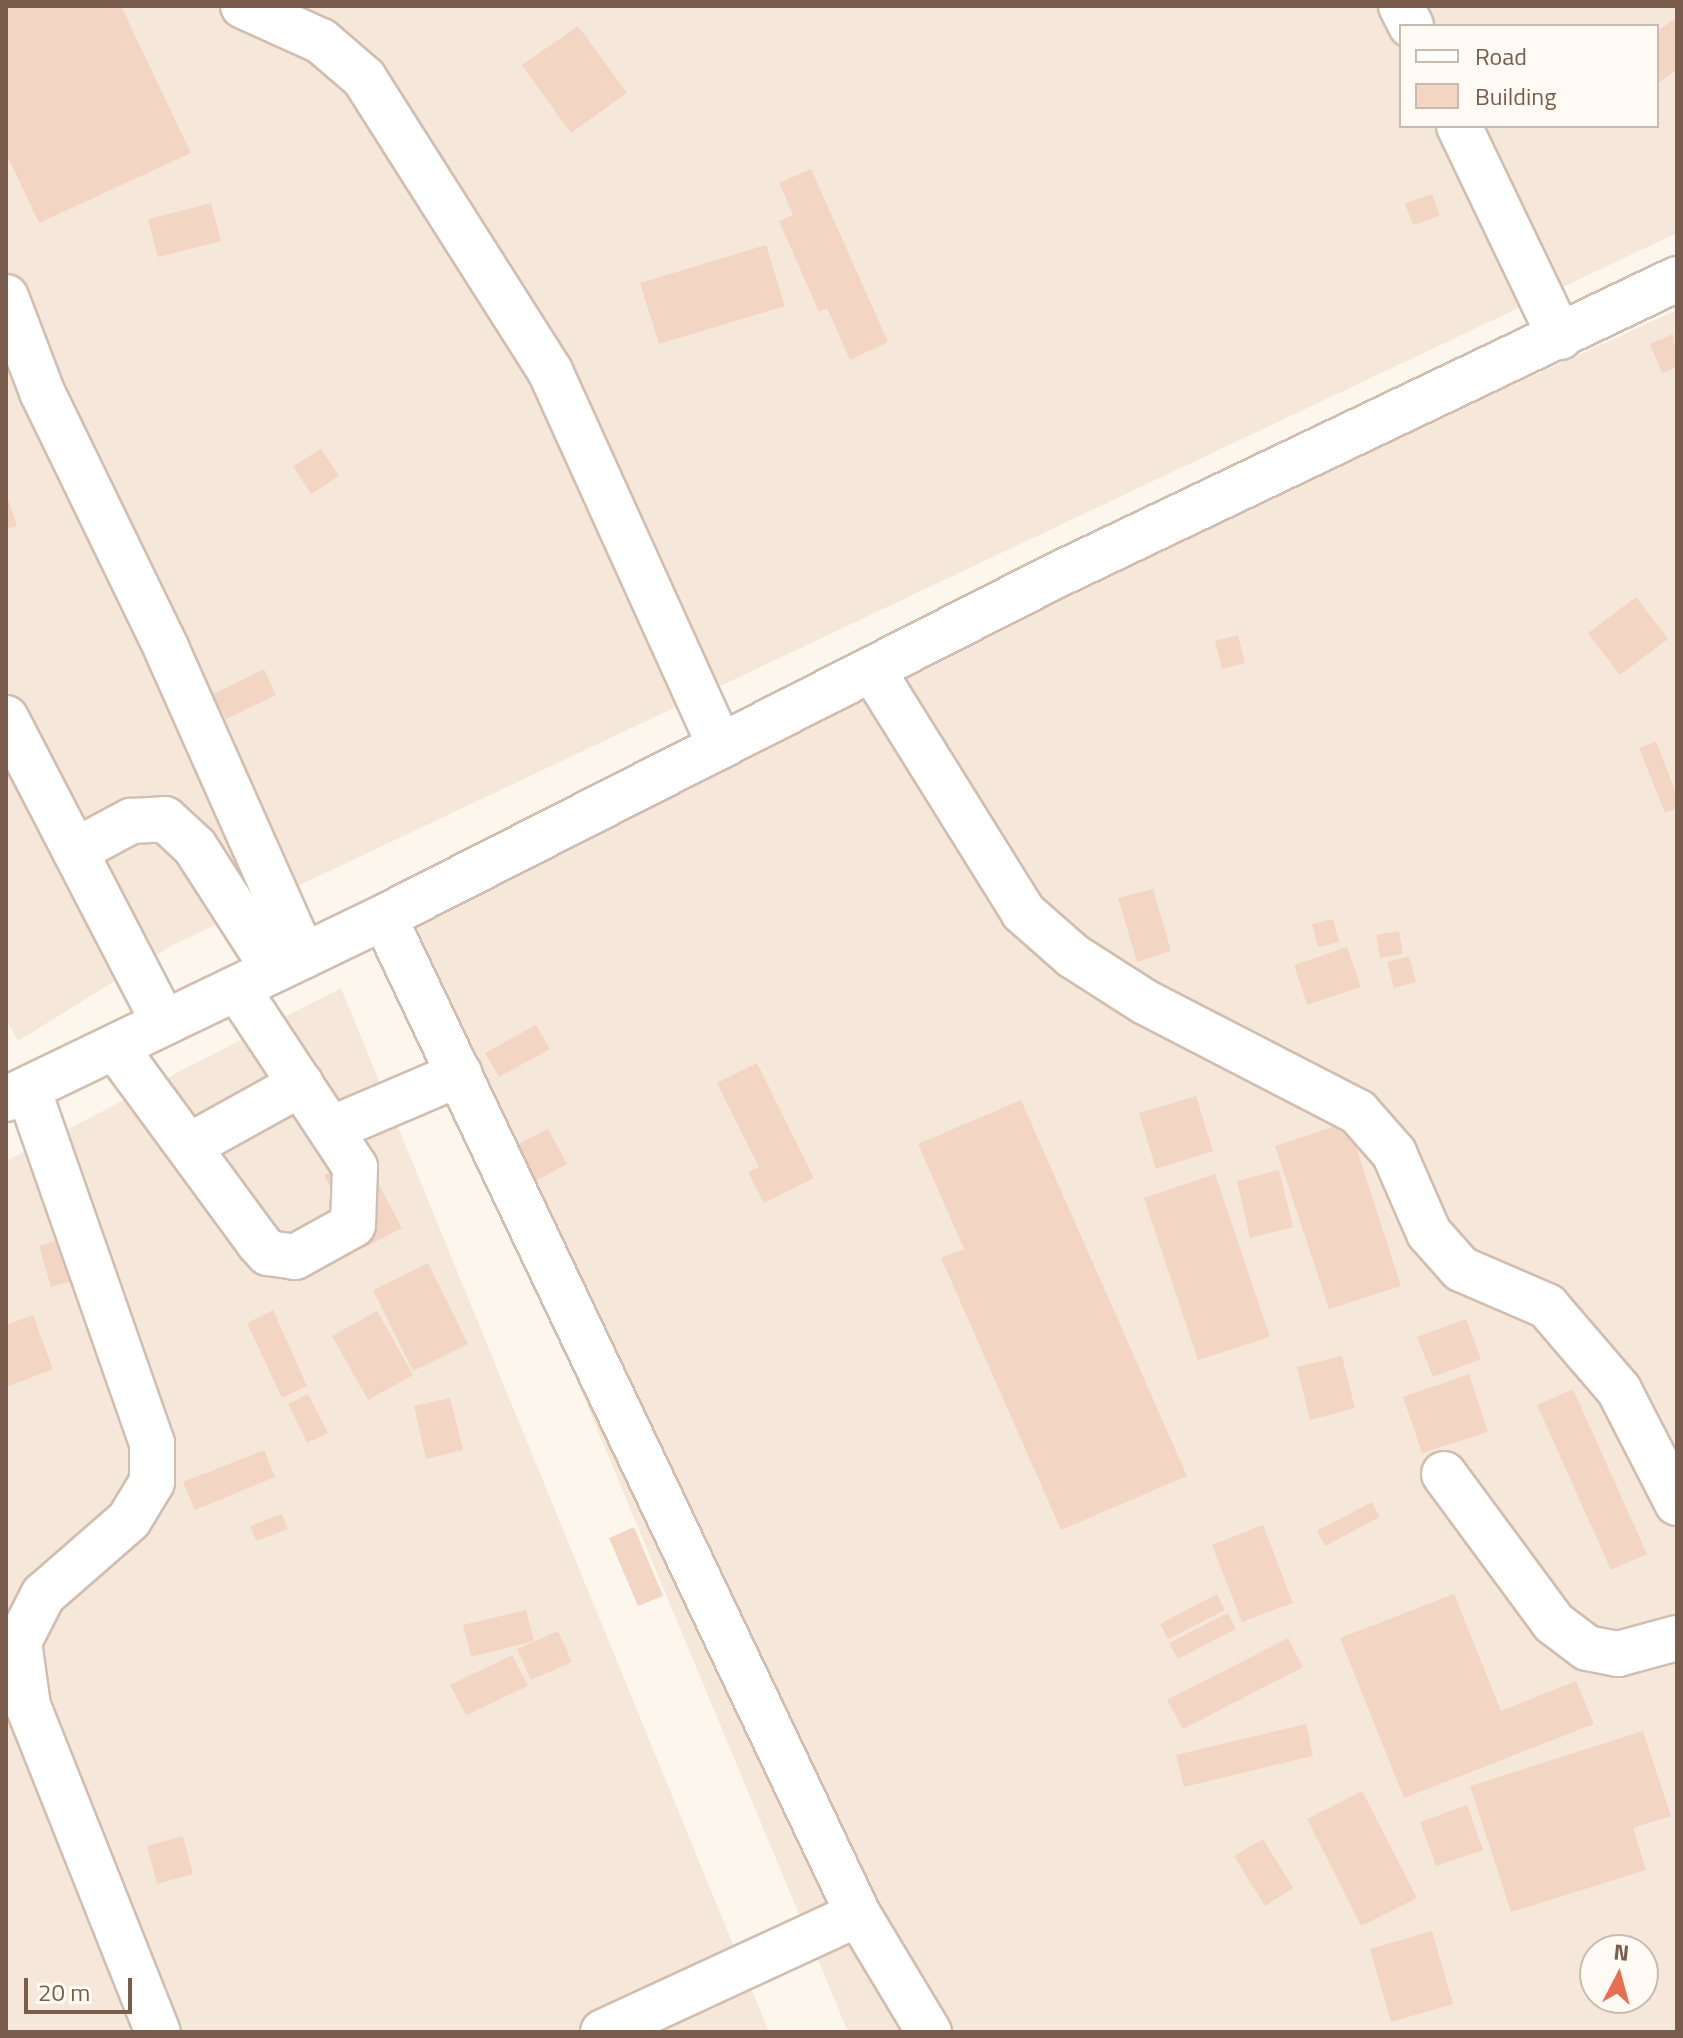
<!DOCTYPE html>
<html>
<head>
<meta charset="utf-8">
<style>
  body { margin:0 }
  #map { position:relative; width:1683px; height:2038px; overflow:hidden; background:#fdf6ec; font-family:"Titillium Web",sans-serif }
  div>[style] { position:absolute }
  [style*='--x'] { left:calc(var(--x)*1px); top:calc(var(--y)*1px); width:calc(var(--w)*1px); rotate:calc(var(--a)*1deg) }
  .residential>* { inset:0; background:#f5e8da }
  .building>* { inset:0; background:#f3d5c3 }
  .roads { filter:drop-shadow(2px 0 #d1beb0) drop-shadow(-2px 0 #d1beb0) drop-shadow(0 2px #d1beb0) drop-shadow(0 -2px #d1beb0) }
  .minor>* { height:44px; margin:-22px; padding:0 22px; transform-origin:22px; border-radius:22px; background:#fff }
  span { translate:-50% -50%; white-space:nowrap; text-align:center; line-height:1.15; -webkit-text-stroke:6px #fffaf3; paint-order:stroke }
  .frame { position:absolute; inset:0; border:8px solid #7a5c4d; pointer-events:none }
  .legend { position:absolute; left:1399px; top:24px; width:260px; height:104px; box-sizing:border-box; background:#fffaf3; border:2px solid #cabbb1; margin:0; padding:10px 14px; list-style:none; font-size:24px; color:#7a5c4d }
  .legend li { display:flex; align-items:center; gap:16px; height:40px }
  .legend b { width:40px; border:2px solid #cabbb1 }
  .north { position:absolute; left:1579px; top:1934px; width:80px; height:80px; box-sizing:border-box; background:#fffaf3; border:2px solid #cabbb1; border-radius:50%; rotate:6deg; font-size:22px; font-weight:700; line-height:32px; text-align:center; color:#7a5c4d }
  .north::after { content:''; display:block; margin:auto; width:28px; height:36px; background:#e76f51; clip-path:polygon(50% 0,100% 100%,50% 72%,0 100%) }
  .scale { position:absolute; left:24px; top:1978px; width:108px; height:36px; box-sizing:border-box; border:4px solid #7a5c4d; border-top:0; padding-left:10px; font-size:24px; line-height:28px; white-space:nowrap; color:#7a5c4d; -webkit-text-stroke:6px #fffaf3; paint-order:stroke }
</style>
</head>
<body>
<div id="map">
  <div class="residential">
    <div style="clip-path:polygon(evenodd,6px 6px,1677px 6px,1677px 233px,173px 945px,18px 1041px,6px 1020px,6px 6px,1401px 26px,1657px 26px,1657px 126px,1401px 126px,1401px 26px)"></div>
    <div style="clip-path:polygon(evenodd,1677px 310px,1677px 2032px,848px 2032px,384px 917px,720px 746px,1677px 310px,1595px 1950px,1643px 1950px,1643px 1998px,1595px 1998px,1595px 1950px)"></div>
    <div style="clip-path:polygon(341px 988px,769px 2032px,6px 2032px,6px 1161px)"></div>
  </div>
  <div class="building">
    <div style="clip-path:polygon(6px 6px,121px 6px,191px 153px,39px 223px,6px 153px)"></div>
    <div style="clip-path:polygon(1677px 17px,1677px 70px,1657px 84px,1657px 31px)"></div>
    <div style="clip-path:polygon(578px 26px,627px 93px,571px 133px,522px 65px)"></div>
    <div style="clip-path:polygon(811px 169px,888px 342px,850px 360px,827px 308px,819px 312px,779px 221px,793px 215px,779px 183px)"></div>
    <div style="clip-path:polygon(1432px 194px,1440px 216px,1413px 225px,1405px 204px)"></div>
    <div style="clip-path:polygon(211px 203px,221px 241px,158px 257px,148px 219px)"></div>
    <div style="clip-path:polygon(766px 245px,785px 306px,659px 344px,640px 283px)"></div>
    <div style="clip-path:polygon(1673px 334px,1677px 367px,1662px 373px,1650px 344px)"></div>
    <div style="clip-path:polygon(321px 449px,339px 476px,311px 494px,293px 466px)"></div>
    <div style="clip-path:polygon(6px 493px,17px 526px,6px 529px)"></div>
    <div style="clip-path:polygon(1636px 597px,1668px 639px,1620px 675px,1588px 633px)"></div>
    <div style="clip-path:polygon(1238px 635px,1245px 663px,1222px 669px,1215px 641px)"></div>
    <div style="clip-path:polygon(264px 669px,276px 695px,226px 719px,213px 694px)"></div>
    <div style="clip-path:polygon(1656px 741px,1677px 796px,1677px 808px,1665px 813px,1639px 748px)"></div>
    <div style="clip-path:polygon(1153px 889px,1171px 951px,1137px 962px,1118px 898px)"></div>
    <div style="clip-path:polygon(1333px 919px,1339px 942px,1318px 947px,1312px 924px)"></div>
    <div style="clip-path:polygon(1399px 931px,1403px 954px,1380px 958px,1376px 935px)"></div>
    <div style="clip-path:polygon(1347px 947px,1361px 987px,1307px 1005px,1294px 965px)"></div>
    <div style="clip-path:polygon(1409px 956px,1416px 982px,1394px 988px,1387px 962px)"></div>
    <div style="clip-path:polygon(536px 1025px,550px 1049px,499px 1077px,485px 1053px)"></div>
    <div style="clip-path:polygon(757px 1063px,814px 1178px,764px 1203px,748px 1172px,759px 1167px,717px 1083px)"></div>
    <div style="clip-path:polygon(1196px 1096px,1213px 1151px,1156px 1169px,1139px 1113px)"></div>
    <div style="clip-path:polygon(1021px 1100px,1187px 1476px,1061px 1530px,941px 1258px,964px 1249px,918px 1144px)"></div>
    <div style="clip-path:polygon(1348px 1122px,1401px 1286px,1329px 1309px,1275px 1146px)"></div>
    <div style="clip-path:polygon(548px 1129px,567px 1164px,535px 1181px,516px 1145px)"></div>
    <div style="clip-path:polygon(363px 1155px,402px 1228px,362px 1249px,324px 1175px)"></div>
    <div style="clip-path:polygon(1279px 1170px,1293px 1227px,1250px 1238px,1237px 1181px)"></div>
    <div style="clip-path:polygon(1215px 1174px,1270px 1337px,1198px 1360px,1144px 1198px)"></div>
    <div style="clip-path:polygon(72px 1236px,85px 1277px,51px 1287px,39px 1246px)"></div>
    <div style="clip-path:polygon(428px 1263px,468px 1344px,413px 1371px,373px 1290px)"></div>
    <div style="clip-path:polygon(273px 1310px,307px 1386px,282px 1398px,247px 1323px)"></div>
    <div style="clip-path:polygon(377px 1311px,413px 1375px,368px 1400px,332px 1336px)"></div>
    <div style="clip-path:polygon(33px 1315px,53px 1369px,6px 1387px,6px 1325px)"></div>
    <div style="clip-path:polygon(1466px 1319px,1481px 1359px,1433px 1377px,1417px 1337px)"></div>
    <div style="clip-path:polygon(1342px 1356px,1355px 1408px,1310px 1420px,1297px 1367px)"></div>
    <div style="clip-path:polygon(1469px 1374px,1488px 1432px,1422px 1453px,1403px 1397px)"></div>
    <div style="clip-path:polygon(1573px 1389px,1647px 1554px,1611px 1570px,1537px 1405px)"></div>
    <div style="clip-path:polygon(308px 1394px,328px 1433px,307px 1443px,288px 1404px)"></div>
    <div style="clip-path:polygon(450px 1398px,463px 1450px,426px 1459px,414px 1406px)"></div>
    <div style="clip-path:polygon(264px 1450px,275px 1477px,195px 1510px,183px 1482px)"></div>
    <div style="clip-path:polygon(1372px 1502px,1380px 1517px,1325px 1546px,1317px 1531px)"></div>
    <div style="clip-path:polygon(282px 1514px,288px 1529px,256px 1541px,250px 1526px)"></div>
    <div style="clip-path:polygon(1263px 1525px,1293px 1603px,1242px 1622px,1212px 1545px)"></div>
    <div style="clip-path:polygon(634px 1527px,663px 1596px,638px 1606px,609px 1538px)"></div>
    <div style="clip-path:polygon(1217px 1594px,1225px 1610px,1168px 1639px,1160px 1624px)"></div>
    <div style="clip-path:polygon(1454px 1594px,1501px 1711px,1576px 1681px,1594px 1724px,1404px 1798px,1340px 1638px)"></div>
    <div style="clip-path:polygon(526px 1610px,534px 1641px,471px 1657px,463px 1625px)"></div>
    <div style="clip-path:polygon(1228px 1613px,1236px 1629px,1178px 1659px,1169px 1643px)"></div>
    <div style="clip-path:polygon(558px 1631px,572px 1662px,531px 1680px,517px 1649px)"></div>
    <div style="clip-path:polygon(1288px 1638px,1303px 1667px,1183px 1729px,1167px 1700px)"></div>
    <div style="clip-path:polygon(512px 1655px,528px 1686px,466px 1715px,450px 1685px)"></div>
    <div style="clip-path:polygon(1306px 1724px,1313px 1756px,1184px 1787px,1176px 1755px)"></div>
    <div style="clip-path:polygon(1643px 1731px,1671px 1816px,1633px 1828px,1646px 1870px,1511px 1912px,1470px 1786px)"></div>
    <div style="clip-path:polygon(1362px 1791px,1417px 1898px,1361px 1926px,1307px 1819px)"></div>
    <div style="clip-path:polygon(1467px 1805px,1483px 1850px,1436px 1866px,1420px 1822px)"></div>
    <div style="clip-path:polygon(183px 1836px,193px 1874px,157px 1884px,147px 1846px)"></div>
    <div style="clip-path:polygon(1263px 1839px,1293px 1888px,1265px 1906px,1234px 1856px)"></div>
    <div style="clip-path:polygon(1432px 1931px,1453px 2004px,1391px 2022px,1370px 1949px)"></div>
  </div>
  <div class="roads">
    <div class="minor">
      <div style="--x:243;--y:6;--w:85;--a:24.2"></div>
      <div style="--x:321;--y:41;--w:57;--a:40.7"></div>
      <div style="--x:364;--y:78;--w:347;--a:57.6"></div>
      <div style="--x:550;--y:371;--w:412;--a:65.6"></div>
      <div style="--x:1401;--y:6;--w:22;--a:63"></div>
      <div style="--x:1459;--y:126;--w:234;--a:64.4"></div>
      <div style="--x:6;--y:297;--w:102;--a:69.2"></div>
      <div style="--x:42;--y:392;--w:287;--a:64.1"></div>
      <div style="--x:167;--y:650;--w:335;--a:66"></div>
      <div style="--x:872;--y:669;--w:286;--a:58.1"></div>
      <div style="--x:1023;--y:912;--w:67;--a:41.3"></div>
      <div style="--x:1073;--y:956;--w:85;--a:32.6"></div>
      <div style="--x:1145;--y:1002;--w:240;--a:27.3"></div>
      <div style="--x:1358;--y:1112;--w:55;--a:48.7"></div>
      <div style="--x:1394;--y:1153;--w:87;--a:66.4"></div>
      <div style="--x:1429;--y:1233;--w:48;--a:48.4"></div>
      <div style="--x:1461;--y:1269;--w:94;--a:23.3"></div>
      <div style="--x:1547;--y:1306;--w:111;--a:49.4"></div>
      <div style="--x:1619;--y:1390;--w:127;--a:62.8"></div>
      <div style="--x:6;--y:718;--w:343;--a:62.6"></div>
      <div style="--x:75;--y:851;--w:64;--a:-28.2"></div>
      <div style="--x:131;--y:821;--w:34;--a:-3"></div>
      <div style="--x:165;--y:819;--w:41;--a:43"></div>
      <div style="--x:195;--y:847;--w:146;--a:57.3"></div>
      <div style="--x:384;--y:917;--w:1104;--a:64.57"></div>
      <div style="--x:858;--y:1914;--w:138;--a:59"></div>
      <div style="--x:115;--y:1047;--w:242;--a:53.7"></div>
      <div style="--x:258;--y:1242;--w:15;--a:48"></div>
      <div style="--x:268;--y:1253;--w:27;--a:8"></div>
      <div style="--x:295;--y:1257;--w:66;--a:-28.9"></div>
      <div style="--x:353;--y:1225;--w:58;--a:-88"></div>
      <div style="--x:355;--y:1167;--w:214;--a:-123.4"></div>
      <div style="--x:28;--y:1089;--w:375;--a:70.7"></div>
      <div style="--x:152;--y:1443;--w:39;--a:90"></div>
      <div style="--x:152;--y:1482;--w:44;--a:121.2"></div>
      <div style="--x:129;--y:1520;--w:114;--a:138.9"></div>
      <div style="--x:43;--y:1595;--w:53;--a:117.1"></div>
      <div style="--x:19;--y:1642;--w:65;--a:82"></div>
      <div style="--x:28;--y:1706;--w:351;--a:68.3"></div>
      <div style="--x:6;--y:1099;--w:420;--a:-25.7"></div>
      <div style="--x:384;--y:917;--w:755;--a:-26.94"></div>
      <div style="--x:1057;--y:575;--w:687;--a:-25.52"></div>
      <div style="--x:331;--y:1129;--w:140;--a:-23.1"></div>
      <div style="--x:189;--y:1146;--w:128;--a:-29"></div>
      <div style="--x:1444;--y:1474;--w:185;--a:53.6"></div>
      <div style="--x:1554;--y:1623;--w:41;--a:37.1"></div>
      <div style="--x:1587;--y:1648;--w:32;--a:11"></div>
      <div style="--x:1618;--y:1654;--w:61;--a:-15.2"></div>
      <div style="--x:603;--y:2032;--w:281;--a:-24.8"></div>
    </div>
  </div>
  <div class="frame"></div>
  <ul class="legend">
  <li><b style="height:10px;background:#fff"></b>Road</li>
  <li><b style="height:22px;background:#f3d5c3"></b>Building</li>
  </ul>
  <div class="north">N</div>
  <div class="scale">20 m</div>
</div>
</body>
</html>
